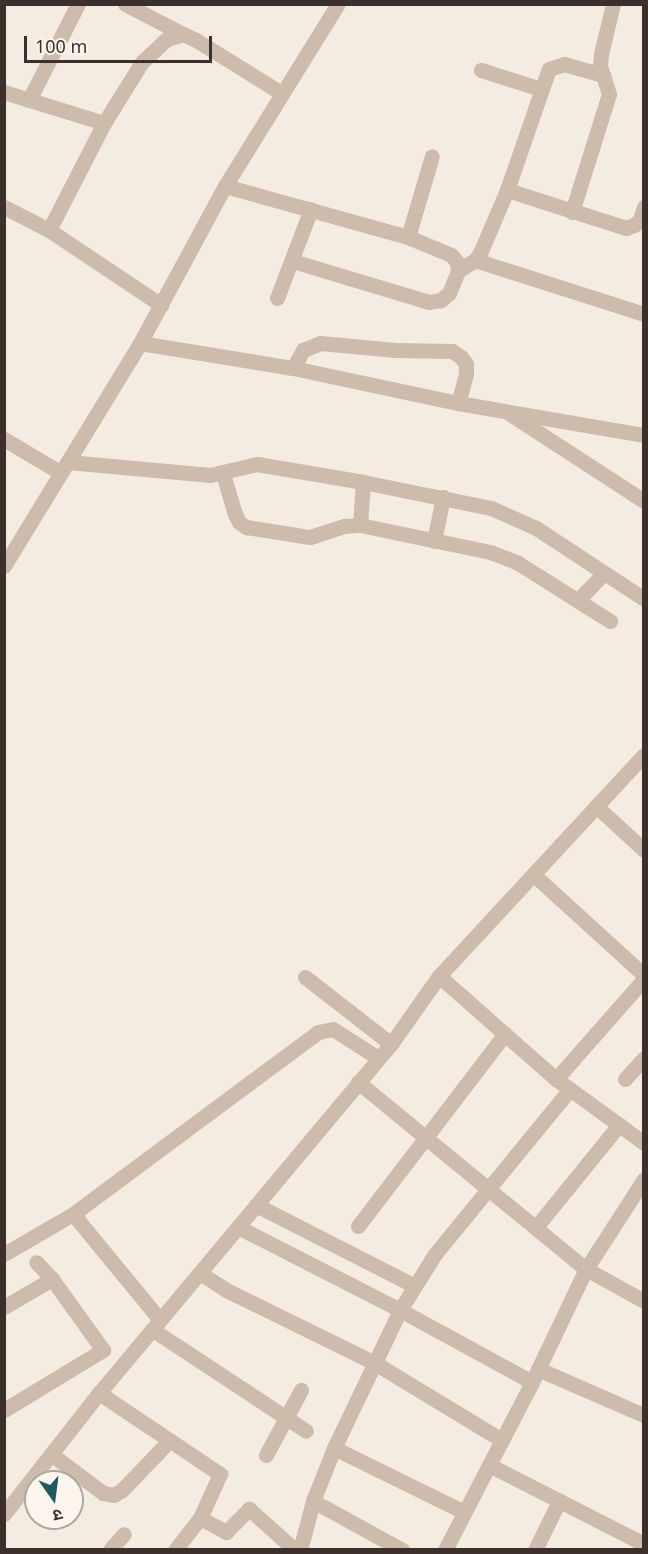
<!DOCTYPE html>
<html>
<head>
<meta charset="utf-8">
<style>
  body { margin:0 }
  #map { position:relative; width:648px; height:1554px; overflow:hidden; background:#f4ebe1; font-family:"Noto Sans","Noto Sans Devanagari",sans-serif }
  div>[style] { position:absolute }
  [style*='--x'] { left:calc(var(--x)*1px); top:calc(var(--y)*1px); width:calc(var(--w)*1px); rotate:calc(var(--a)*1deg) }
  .minor>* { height:15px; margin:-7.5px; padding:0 7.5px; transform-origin:7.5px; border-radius:7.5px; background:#cdbbac }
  span { translate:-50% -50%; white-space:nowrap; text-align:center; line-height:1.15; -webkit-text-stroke:4.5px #fbf5ee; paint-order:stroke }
  .frame { position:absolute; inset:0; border:6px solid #3b302b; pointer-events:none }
  .north { position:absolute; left:24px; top:1470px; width:60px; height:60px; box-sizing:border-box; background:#fbf5ee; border:2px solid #aea6a0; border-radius:50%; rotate:166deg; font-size:16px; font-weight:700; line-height:24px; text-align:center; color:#3b302b }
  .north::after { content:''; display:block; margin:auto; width:21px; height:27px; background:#1f5a5e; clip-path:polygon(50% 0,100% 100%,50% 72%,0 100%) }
  .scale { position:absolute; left:24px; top:36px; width:188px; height:27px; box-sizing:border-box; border:3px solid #3b302b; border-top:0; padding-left:8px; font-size:18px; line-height:21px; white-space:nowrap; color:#3b302b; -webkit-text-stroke:4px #fbf5ee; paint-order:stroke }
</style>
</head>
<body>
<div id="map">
  <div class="minor">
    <div style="--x:125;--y:4;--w:65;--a:27.3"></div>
    <div style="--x:481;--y:70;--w:63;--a:17.6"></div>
    <div style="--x:4;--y:92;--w:105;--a:17.2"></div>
    <div style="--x:29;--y:100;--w:108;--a:-63"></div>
    <div style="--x:225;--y:186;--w:190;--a:15.6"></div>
    <div style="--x:408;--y:237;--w:47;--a:22.7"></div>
    <div style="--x:451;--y:255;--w:9;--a:49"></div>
    <div style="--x:457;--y:262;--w:9;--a:84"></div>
    <div style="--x:458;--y:271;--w:24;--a:112"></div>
    <div style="--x:449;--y:293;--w:11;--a:139"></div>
    <div style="--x:441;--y:300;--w:12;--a:171"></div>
    <div style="--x:429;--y:302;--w:143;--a:-163.3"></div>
    <div style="--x:507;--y:190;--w:125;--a:17.7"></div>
    <div style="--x:626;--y:228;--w:9;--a:-21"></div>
    <div style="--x:634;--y:225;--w:8;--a:-40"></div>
    <div style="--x:640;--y:220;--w:14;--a:-73"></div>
    <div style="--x:4;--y:207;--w:51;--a:27.1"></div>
    <div style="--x:49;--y:230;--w:135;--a:33.8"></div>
    <div style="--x:572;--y:212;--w:124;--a:-72.6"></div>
    <div style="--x:609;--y:94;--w:29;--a:-108"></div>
    <div style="--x:600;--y:66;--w:12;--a:-85"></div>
    <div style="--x:601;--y:54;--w:51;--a:-76.5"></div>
    <div style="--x:49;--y:230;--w:120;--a:-62.8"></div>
    <div style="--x:104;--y:123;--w:72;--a:-58.1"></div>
    <div style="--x:142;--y:62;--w:34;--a:-43"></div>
    <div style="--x:167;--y:39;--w:17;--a:-17"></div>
    <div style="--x:183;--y:34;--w:14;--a:25"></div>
    <div style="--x:196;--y:40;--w:100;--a:31.9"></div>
    <div style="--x:408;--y:237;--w:84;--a:-73.5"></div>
    <div style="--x:475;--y:260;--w:177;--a:17.7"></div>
    <div style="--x:458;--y:271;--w:20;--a:-33"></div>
    <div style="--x:475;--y:260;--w:11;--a:-56"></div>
    <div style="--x:481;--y:251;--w:66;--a:-66.9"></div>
    <div style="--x:507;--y:190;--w:128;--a:-70.9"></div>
    <div style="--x:549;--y:69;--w:16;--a:-18"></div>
    <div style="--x:564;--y:64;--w:41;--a:15.8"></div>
    <div style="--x:277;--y:298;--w:95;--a:-69.1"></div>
    <div style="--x:140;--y:343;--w:155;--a:9.3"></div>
    <div style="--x:293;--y:368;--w:169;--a:12"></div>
    <div style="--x:458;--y:403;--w:189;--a:9.8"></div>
    <div style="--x:293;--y:368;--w:21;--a:-61"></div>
    <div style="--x:303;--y:350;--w:18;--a:-22"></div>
    <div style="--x:320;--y:343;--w:76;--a:5.3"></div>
    <div style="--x:396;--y:350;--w:56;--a:1"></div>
    <div style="--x:452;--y:351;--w:11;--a:34"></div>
    <div style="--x:461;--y:357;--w:9;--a:54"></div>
    <div style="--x:466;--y:364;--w:10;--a:90"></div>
    <div style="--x:466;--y:374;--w:30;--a:105"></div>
    <div style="--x:510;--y:414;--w:160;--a:33"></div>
    <div style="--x:4;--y:439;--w:66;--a:30.8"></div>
    <div style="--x:68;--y:462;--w:143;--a:5.2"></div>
    <div style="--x:210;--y:475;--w:48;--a:-13.2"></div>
    <div style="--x:257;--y:464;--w:108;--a:9.6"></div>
    <div style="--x:363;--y:482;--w:131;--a:11.5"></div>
    <div style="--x:491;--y:508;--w:49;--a:24"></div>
    <div style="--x:536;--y:528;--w:129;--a:33.3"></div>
    <div style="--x:223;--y:474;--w:42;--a:73.3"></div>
    <div style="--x:235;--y:514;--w:9;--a:63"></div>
    <div style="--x:239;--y:522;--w:9;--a:36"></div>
    <div style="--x:246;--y:527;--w:65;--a:8.9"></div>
    <div style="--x:310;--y:537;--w:36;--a:-18"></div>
    <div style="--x:344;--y:526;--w:16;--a:-4"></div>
    <div style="--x:360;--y:525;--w:133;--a:11.7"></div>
    <div style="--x:490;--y:552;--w:30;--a:21"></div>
    <div style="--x:518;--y:563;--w:109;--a:32.2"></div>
    <div style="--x:360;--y:525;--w:43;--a:-86"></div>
    <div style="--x:434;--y:541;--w:45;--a:-78.4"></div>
    <div style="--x:4;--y:566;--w:261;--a:-58.6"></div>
    <div style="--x:140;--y:343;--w:179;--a:-61.6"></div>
    <div style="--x:225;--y:186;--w:214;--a:-58.2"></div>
    <div style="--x:578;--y:600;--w:37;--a:-46"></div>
    <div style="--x:596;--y:806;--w:65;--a:42.5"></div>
    <div style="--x:534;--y:875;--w:149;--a:42.3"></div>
    <div style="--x:439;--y:976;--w:156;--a:41.4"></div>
    <div style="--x:556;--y:1079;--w:109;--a:36"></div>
    <div style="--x:305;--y:977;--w:109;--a:37.9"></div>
    <div style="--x:556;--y:1079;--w:133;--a:-48.7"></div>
    <div style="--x:625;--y:1079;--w:28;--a:-48"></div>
    <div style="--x:358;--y:1082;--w:295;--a:39.4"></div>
    <div style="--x:586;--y:1269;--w:66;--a:28.9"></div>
    <div style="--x:256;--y:1205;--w:178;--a:27"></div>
    <div style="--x:73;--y:1214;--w:137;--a:50.6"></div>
    <div style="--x:358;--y:1226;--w:242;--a:-52.6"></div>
    <div style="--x:238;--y:1227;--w:182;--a:27.1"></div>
    <div style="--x:400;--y:1310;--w:150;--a:28.6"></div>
    <div style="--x:536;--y:1227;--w:132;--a:-50.9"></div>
    <div style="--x:4;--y:1254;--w:80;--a:-30.1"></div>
    <div style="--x:73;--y:1214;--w:305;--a:-36.6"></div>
    <div style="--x:318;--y:1032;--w:15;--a:-11"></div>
    <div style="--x:333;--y:1029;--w:54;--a:32.8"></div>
    <div style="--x:200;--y:1273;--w:31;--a:33"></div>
    <div style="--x:226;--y:1290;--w:164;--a:26.1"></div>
    <div style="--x:373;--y:1362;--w:151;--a:31.2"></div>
    <div style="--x:4;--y:1307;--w:56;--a:-30.3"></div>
    <div style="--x:153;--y:1330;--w:183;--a:33.4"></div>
    <div style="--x:538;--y:1369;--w:116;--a:23.5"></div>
    <div style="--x:99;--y:1393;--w:146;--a:33.8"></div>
    <div style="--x:220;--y:1474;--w:48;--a:114.4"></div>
    <div style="--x:4;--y:1410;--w:116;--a:-31.2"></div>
    <div style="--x:103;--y:1350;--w:87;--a:-125.7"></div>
    <div style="--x:52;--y:1279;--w:23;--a:-133"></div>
    <div style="--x:334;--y:1448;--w:145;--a:26.2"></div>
    <div style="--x:51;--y:1454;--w:65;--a:36.9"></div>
    <div style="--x:103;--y:1493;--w:11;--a:10"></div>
    <div style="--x:114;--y:1495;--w:9;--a:-32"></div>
    <div style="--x:122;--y:1490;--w:69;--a:-46.2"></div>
    <div style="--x:266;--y:1455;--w:74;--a:-61.7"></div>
    <div style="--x:489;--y:1465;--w:174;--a:27"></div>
    <div style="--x:313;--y:1501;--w:102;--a:28.8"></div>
    <div style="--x:4;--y:1514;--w:154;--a:-51.9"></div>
    <div style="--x:99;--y:1393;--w:455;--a:-50.1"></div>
    <div style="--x:391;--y:1044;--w:83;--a:-54.8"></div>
    <div style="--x:439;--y:976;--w:301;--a:-47.2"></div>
    <div style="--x:110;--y:1550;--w:21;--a:-49"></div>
    <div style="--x:175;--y:1550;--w:41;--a:-52"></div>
    <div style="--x:200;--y:1518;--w:30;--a:28"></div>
    <div style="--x:226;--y:1532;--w:33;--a:-45"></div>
    <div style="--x:249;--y:1509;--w:62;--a:41.7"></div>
    <div style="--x:300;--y:1550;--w:51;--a:-75.1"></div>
    <div style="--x:313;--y:1501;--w:57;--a:-68.4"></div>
    <div style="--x:334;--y:1448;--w:153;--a:-64.4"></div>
    <div style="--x:400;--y:1310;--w:66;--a:-58"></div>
    <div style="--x:435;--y:1254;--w:213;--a:-50.7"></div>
    <div style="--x:445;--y:1550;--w:189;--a:-62.6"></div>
    <div style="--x:532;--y:1382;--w:125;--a:-64.5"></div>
    <div style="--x:586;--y:1269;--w:107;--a:-57.2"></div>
    <div style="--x:535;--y:1550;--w:55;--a:-63.9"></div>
  </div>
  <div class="frame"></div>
  <div class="north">उ</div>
  <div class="scale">100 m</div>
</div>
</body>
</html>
